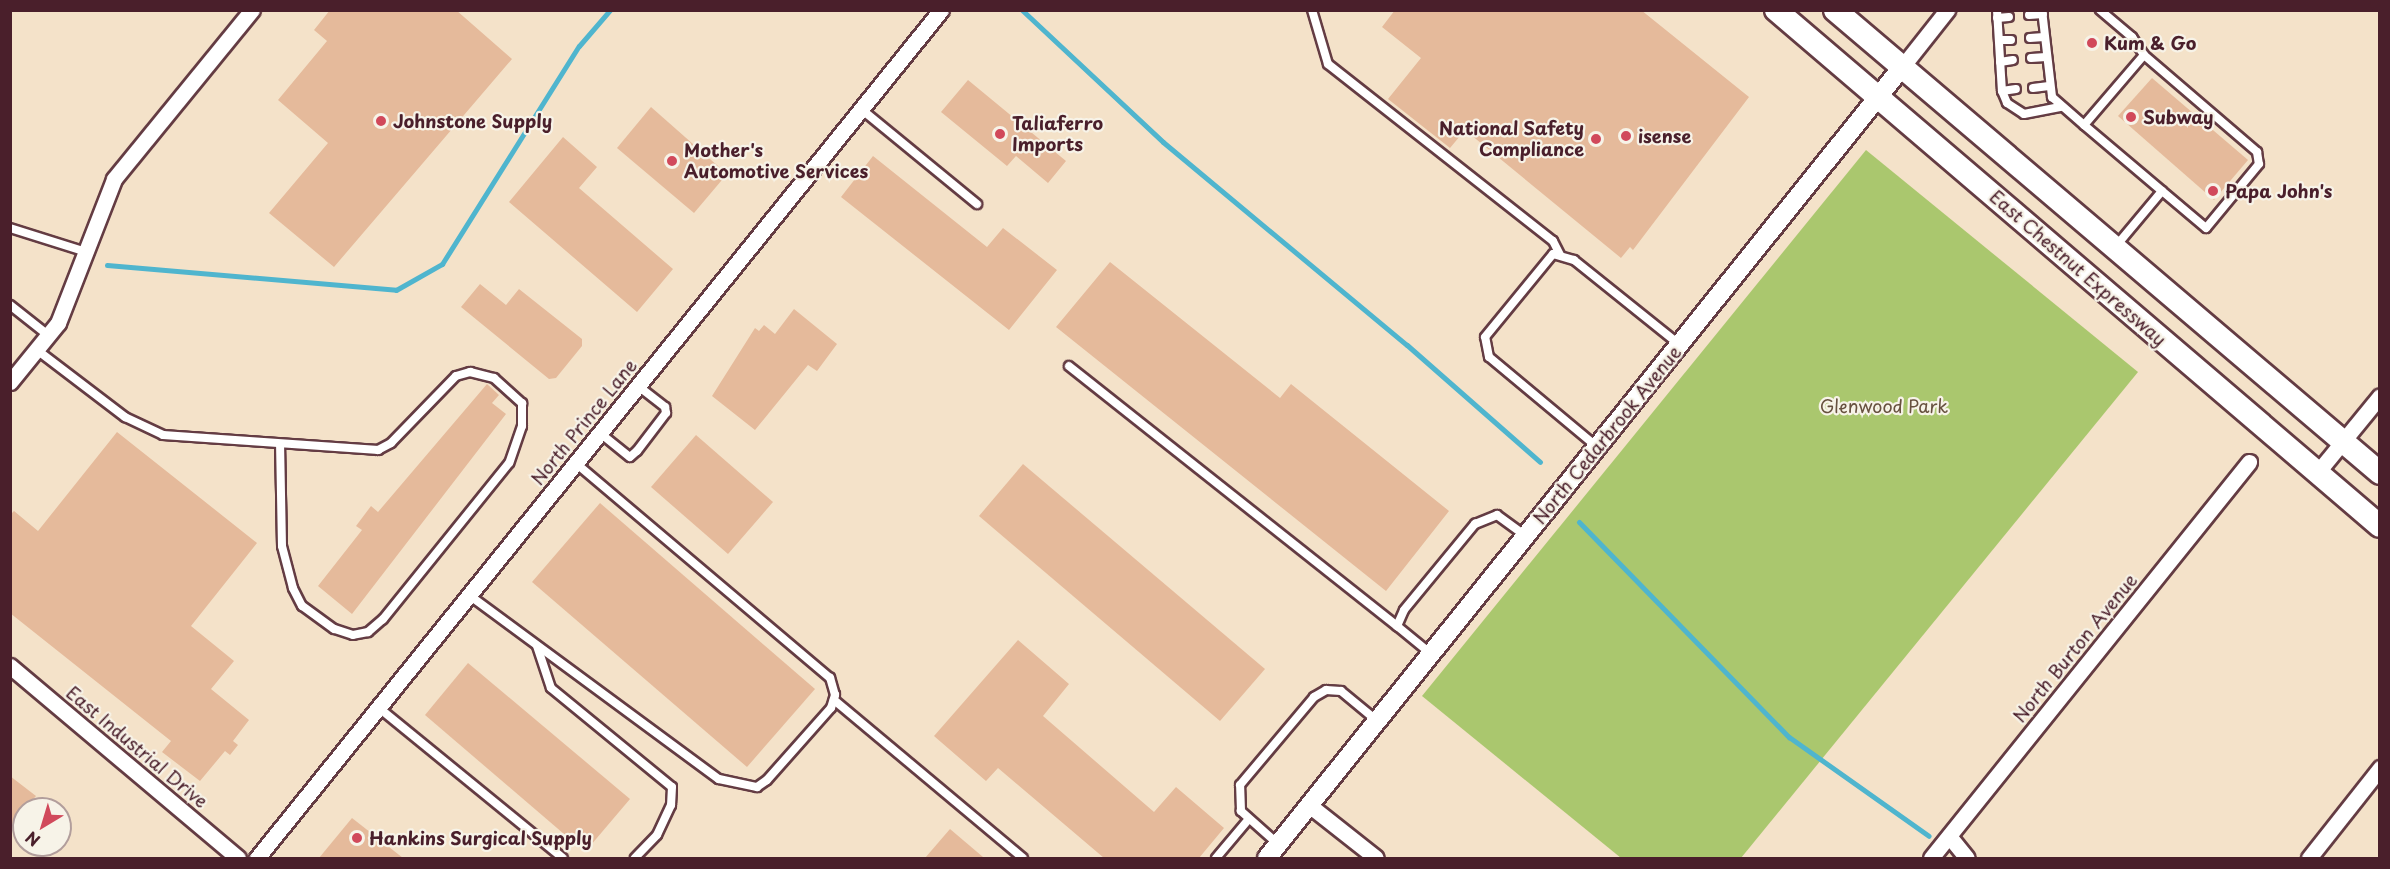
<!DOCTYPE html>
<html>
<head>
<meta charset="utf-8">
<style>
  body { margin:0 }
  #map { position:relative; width:2390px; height:869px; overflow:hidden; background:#f4e2c9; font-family:"Playpen Sans",sans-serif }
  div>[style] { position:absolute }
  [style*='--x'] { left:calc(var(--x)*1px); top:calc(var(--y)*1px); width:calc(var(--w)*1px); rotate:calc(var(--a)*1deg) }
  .green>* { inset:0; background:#aac76e }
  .stream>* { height:5px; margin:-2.5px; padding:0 2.5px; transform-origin:2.5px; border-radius:2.5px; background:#4fb5ce }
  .building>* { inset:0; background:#e5ba9b }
  .roads { filter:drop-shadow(2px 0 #643c43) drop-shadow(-2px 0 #643c43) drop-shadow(0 2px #643c43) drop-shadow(0 -2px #643c43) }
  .service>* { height:8px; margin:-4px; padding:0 4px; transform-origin:4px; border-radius:4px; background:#fff }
  .minor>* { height:15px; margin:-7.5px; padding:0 7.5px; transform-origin:7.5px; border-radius:7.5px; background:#fff }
  .tertiary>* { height:18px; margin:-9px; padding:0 9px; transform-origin:9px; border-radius:9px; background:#fff }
  .primary>* { height:22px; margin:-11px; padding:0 11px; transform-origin:11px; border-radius:11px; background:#fff }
  .dots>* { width:16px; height:16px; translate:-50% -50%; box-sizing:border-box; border:3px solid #f7f3e8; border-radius:50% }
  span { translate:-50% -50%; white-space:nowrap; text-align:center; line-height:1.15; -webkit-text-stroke:4.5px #f7f3e8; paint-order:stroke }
  .poi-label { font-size:18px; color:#4a1f2b; font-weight:700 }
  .left { translate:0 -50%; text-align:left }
  .right { translate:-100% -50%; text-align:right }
  .street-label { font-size:18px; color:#4a1f2b }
  .park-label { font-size:18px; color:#67513f }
  .frame { position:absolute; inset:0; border:12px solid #4a1f2b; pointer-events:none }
  .north { position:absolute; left:12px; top:797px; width:60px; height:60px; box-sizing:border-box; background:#f7f3e8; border:2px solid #b29e9c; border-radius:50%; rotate:218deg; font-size:16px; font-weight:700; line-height:24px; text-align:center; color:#4a1f2b }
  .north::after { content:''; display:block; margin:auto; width:21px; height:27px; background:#d1495b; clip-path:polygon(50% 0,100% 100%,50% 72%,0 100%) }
</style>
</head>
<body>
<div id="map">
  <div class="green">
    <div style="clip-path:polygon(1866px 150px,2138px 372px,1741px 858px,1621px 858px,1422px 696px)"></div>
  </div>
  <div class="stream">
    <div style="--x:1022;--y:10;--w:193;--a:43.1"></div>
    <div style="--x:1163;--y:142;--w:317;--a:39.8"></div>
    <div style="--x:1407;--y:345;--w:177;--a:41.3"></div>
    <div style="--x:107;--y:265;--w:290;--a:4.9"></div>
    <div style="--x:396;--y:290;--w:53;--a:-29.5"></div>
    <div style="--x:442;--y:264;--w:257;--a:-57.9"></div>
    <div style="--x:579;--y:46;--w:48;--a:-49.3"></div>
    <div style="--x:1579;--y:522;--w:301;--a:45.7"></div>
    <div style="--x:1789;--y:737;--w:171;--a:35.3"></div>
  </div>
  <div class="building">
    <div style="clip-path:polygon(330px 10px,456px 10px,512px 59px,334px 267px,269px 213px,328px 143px,278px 100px,327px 41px,314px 30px)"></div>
    <div style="clip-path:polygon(1395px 10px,1641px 10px,1749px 97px,1633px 250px,1630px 247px,1621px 258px,1465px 130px,1450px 148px,1388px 99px,1421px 58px,1382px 27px)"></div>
    <div style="clip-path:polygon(2152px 78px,2248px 160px,2214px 200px,2118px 116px)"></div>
    <div style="clip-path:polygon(968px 80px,1066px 161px,1048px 183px,1016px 156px,1007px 166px,941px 112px)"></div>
    <div style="clip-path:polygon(651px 107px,727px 174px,694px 213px,617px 148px)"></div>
    <div style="clip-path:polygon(563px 137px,597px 167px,579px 188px,673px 269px,637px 312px,509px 202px)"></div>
    <div style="clip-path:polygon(873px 156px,987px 247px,1003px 228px,1057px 270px,1009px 330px,841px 197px)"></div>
    <div style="clip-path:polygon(1110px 262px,1280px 398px,1291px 384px,1449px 511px,1386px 591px,1056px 327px)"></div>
    <div style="clip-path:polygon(480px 284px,506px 305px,519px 289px,582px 339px,582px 346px,556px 378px,549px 379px,461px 307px)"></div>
    <div style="clip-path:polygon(794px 309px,837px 344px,817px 371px,808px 365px,755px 430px,712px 396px,755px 328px,759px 331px,764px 325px,775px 334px)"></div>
    <div style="clip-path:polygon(487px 384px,499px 395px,492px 403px,506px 414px,352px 614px,318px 586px,362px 530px,356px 526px,371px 506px,378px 512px)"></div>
    <div style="clip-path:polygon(117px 432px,257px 543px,191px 626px,234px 661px,211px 689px,249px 720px,233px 741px,238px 745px,230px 755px,225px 751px,200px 781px,162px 752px,171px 741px,10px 613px,10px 515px,14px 511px,38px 531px)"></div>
    <div style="clip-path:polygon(696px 435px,773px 502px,728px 554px,651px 487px)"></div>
    <div style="clip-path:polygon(1023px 464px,1265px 669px,1220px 721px,979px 516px)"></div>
    <div style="clip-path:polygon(600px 503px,815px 689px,747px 767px,532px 582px)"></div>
    <div style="clip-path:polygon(1018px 640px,1069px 684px,1043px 716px,1154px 812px,1176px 787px,1224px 828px,1199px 858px,1104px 858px,998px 768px,986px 781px,934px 736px)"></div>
    <div style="clip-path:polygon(468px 663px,630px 799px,585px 852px,425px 715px)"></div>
    <div style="clip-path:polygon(10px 776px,36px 796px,10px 827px)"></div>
    <div style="clip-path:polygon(352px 818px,403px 858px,319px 858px)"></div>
    <div style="clip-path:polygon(950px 829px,983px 857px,982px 858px,925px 858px)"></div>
  </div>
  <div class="roads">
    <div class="service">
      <div style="--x:1312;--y:10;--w:56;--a:73.5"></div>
      <div style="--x:1328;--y:64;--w:286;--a:38.2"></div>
      <div style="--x:1553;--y:241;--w:16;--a:63"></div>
      <div style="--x:1997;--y:10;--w:81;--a:86.5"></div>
      <div style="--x:2002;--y:91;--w:14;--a:-8"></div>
      <div style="--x:2042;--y:10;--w:88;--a:83.4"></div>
      <div style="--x:2052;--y:97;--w:43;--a:41.2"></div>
      <div style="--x:2100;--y:10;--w:42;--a:40.2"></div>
      <div style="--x:2132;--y:37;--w:22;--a:56"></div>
      <div style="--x:2144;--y:55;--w:149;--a:40.6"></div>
      <div style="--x:2257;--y:152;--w:12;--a:81"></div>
      <div style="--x:2259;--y:164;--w:83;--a:129.6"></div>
      <div style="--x:2206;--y:228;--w:57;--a:-139.9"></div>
      <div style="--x:2162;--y:191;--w:72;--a:129.9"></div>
      <div style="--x:2029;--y:15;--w:14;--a:-4"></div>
      <div style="--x:1997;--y:18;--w:12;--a:-5"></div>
      <div style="--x:2030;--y:38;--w:14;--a:-4"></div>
      <div style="--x:1999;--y:40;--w:12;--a:0"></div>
      <div style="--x:2144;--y:55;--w:92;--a:130.6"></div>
      <div style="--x:2084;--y:125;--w:102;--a:40.2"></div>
      <div style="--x:2031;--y:58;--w:15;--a:-4"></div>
      <div style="--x:2000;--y:62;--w:13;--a:-9"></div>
      <div style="--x:2033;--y:88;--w:16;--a:-7"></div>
      <div style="--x:2002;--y:91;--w:13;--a:67"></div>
      <div style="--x:2007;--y:103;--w:20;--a:33"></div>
      <div style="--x:2024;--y:114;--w:38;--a:-11"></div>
      <div style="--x:861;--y:109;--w:150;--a:39.3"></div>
      <div style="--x:10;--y:228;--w:80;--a:17.5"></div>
      <div style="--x:10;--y:305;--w:48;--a:38.3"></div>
      <div style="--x:37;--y:350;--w:111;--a:37.3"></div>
      <div style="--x:125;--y:417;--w:42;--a:25.3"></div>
      <div style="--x:163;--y:435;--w:216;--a:4"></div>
      <div style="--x:378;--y:450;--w:15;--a:-28"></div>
      <div style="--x:391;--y:443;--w:93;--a:-45.9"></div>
      <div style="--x:456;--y:376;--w:15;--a:-16"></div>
      <div style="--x:470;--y:372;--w:25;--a:14"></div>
      <div style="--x:494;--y:378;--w:38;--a:42"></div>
      <div style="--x:522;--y:403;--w:23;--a:90"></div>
      <div style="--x:522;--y:426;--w:39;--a:109"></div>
      <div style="--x:509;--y:463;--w:201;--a:128.9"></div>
      <div style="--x:383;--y:619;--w:20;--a:139"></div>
      <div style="--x:368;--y:632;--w:15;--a:169"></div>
      <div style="--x:353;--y:635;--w:20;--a:-162"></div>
      <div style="--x:334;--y:629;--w:39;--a:-144"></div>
      <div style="--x:302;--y:606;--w:20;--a:-117"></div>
      <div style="--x:293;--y:588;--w:43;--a:-104.7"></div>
      <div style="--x:282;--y:546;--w:102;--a:-91.1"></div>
      <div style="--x:1069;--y:366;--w:419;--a:38.4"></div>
      <div style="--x:600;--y:433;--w:38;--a:39"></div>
      <div style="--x:630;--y:457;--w:9;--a:-41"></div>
      <div style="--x:637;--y:451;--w:48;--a:-52.7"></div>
      <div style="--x:666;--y:413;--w:6;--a:-99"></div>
      <div style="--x:665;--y:407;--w:34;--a:-142"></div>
      <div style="--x:1596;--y:446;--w:139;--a:-140.2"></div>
      <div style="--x:1489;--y:357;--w:20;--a:-101"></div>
      <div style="--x:1485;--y:337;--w:107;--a:-50.7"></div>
      <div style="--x:1553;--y:254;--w:22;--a:16"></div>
      <div style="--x:1574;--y:260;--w:136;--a:38.7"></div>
      <div style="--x:469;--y:595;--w:310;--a:36.4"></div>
      <div style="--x:719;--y:779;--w:39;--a:12"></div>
      <div style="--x:757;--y:787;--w:12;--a:-35"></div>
      <div style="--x:767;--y:780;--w:96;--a:-48.4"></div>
      <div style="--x:831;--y:708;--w:14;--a:-73"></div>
      <div style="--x:835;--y:695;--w:18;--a:-106"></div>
      <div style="--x:830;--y:678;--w:333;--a:-139.8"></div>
      <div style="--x:537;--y:646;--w:44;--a:71.6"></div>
      <div style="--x:551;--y:688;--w:156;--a:39.3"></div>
      <div style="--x:672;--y:787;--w:18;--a:93"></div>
      <div style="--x:671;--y:805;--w:33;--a:115"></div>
      <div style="--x:657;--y:835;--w:32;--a:134"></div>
      <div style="--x:1430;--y:653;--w:43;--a:-140.7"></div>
      <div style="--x:1397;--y:626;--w:17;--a:-66"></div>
      <div style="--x:1404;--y:610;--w:112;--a:-50.5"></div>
      <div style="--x:1475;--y:524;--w:24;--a:-22"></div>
      <div style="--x:1497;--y:515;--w:36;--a:36"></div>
      <div style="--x:834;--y:700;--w:246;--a:39.9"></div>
      <div style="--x:379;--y:708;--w:237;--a:39.2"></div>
      <div style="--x:1278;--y:844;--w:50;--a:-138.3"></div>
      <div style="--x:1241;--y:811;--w:26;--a:-92"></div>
      <div style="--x:1240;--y:785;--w:115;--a:-49.9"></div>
      <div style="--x:1314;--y:697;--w:14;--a:-30"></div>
      <div style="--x:1326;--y:690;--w:15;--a:4"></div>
      <div style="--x:1341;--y:691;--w:45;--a:39.6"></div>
      <div style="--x:1216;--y:858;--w:50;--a:-49.9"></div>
    </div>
    <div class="minor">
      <div style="--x:1902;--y:67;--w:73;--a:-51.7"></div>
      <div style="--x:10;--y:382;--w:76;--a:-50.9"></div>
      <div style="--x:58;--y:323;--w:155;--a:-68.7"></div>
      <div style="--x:114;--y:179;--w:218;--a:-50.8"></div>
      <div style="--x:2317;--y:473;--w:99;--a:-50.7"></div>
      <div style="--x:10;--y:666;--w:298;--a:40.1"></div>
      <div style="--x:1309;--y:805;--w:85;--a:38.3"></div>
      <div style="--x:1949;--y:836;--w:28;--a:51"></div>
      <div style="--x:257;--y:858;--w:1089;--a:-51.11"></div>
      <div style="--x:1931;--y:858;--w:508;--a:-51.23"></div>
      <div style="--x:2309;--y:858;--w:115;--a:-51.7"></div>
    </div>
    <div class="tertiary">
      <div style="--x:1267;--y:858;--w:1014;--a:-51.24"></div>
    </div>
    <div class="primary">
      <div style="--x:1776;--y:10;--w:794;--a:40.51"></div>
      <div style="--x:1835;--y:10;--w:715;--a:40.35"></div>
    </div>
  </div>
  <div class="dots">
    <div style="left:2092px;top:43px;background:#d1495b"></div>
    <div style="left:2131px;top:117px;background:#d1495b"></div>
    <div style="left:381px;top:121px;background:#d1495b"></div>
    <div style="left:1000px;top:134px;background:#d1495b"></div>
    <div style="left:1626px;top:136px;background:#d1495b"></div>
    <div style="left:1596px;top:139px;background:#d1495b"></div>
    <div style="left:672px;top:161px;background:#d1495b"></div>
    <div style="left:2213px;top:191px;background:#d1495b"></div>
    <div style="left:357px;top:838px;background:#d1495b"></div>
  </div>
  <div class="poi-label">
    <span class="left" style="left:2104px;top:43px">Kum &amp; Go</span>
    <span class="left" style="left:2143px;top:117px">Subway</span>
    <span class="left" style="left:393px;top:121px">Johnstone Supply</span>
    <span class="left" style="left:1012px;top:134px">Taliaferro<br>Imports</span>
    <span class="right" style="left:1584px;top:139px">National Safety<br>Compliance</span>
    <span class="left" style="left:1638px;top:136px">isense</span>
    <span class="left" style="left:684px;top:161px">Mother's<br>Automotive Services</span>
    <span class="left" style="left:2225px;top:191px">Papa John's</span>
    <span class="left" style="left:369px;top:838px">Hankins Surgical Supply</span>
  </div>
  <div class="street-label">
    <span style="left:2078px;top:268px;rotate:41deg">East Chestnut Expressway</span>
    <span style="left:584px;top:422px;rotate:-51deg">North Prince Lane</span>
    <span style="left:1607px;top:435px;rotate:-51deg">North Cedarbrook Avenue</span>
    <span style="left:2075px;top:648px;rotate:-51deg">North Burton Avenue</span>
    <span style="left:137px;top:747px;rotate:40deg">East Industrial Drive</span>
  </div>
  <div class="park-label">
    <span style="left:1884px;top:406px">Glenwood Park</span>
  </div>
  <div class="frame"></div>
  <div class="north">N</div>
</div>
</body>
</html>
